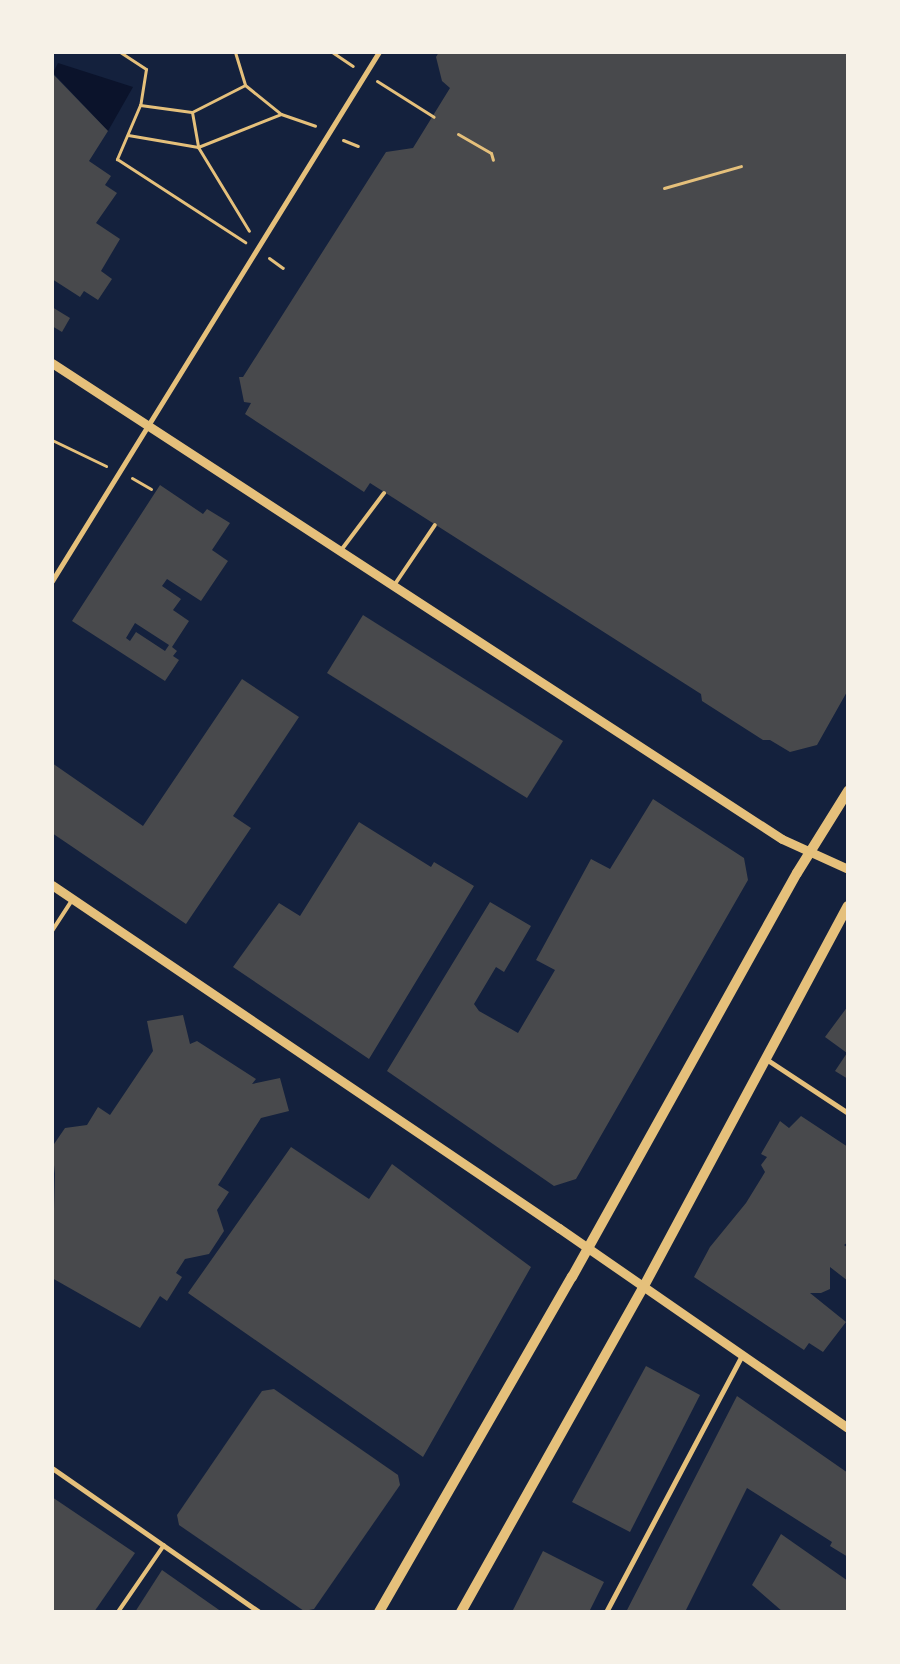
<!DOCTYPE html>
<html>
<head>
<meta charset="utf-8">
<style>
  body { margin:0 }
  #map { position:relative; width:900px; height:1664px; overflow:hidden; background:#14213d; font-family:Arial,sans-serif }
  div>[style] { position:absolute }
  [style*='--x'] { left:calc(var(--x)*1px); top:calc(var(--y)*1px); width:calc(var(--w)*1px); rotate:calc(var(--a)*1deg) }
  .water>* { inset:0; background:#0b132b }
  .building>* { inset:0; background:#48494c }
  .path>* { height:3px; margin:-1.5px; padding:0 1.5px; transform-origin:1.5px; border-radius:1.5px; background:#e5c07b }
  .service>* { height:4px; margin:-2px; padding:0 2px; transform-origin:2px; border-radius:2px; background:#e5c07b }
  .pedestrian>* { height:4.5px; margin:-2.25px; padding:0 2.25px; transform-origin:2.25px; border-radius:2.25px; background:#e5c07b }
  .minor>* { height:5px; margin:-2.5px; padding:0 2.5px; transform-origin:2.5px; border-radius:2.5px; background:#e5c07b }
  .tertiary>* { height:9px; margin:-4.5px; padding:0 4.5px; transform-origin:4.5px; border-radius:4.5px; background:#e5c07b }
  .secondary>* { height:10px; margin:-5px; padding:0 5px; transform-origin:5px; border-radius:5px; background:#e5c07b }
  span { translate:-50% -50%; white-space:nowrap; text-align:center; line-height:1.15; -webkit-text-stroke:4px #f6f1e7; paint-order:stroke }
  .frame { position:absolute; inset:0; border:54px solid #f6f1e7; pointer-events:none }
</style>
</head>
<body>
<div id="map">
  <div class="water">
    <div style="clip-path:polygon(58px 63px,133px 87px,108px 131px,53px 73px)"></div>
  </div>
  <div class="building">
    <div style="clip-path:polygon(439px 52px,848px 52px,848px 690px,817px 745px,790px 752px,770px 740px,763px 740px,702px 701px,701px 694px,370px 483px,364px 492px,245px 414px,251px 403px,244px 402px,239px 377px,243px 377px,386px 152px,413px 148px,450px 88px,442px 81px,436px 57px)"></div>
    <div style="clip-path:polygon(52px 73px,108px 131px,89px 161px,111px 176px,105px 185px,117px 193px,96px 223px,120px 239px,101px 271px,112px 279px,98px 300px,84px 291px,80px 297px,52px 279px)"></div>
    <div style="clip-path:polygon(52px 307px,70px 318px,62px 332px,52px 326px)"></div>
    <div style="clip-path:polygon(evenodd,160px 485px,203px 514px,207px 509px,230px 523px,212px 550px,228px 561px,201px 601px,167px 579px,162px 586px,181px 599px,173px 610px,189px 621px,172px 647px,177px 651px,173px 656px,179px 660px,165px 681px,72px 621px,160px 485px,135px 623px,169px 645px,165px 651px,136px 632px,130px 641px,126px 638px,135px 623px)"></div>
    <div style="clip-path:polygon(363px 615px,563px 741px,527px 798px,327px 673px)"></div>
    <div style="clip-path:polygon(242px 679px,299px 717px,233px 816px,251px 828px,186px 924px,52px 833px,52px 763px,143px 826px)"></div>
    <div style="clip-path:polygon(653px 799px,744px 858px,748px 880px,576px 1179px,554px 1186px,387px 1071px,490px 902px,531px 926px,504px 972px,496px 967px,474px 1004px,479px 1011px,518px 1033px,555px 970px,536px 960px,591px 859px,610px 869px)"></div>
    <div style="clip-path:polygon(359px 822px,431px 867px,434px 862px,474px 886px,369px 1059px,233px 967px,279px 903px,300px 916px)"></div>
    <div style="clip-path:polygon(848px 1006px,848px 1079px,835px 1071px,847px 1053px,825px 1037px)"></div>
    <div style="clip-path:polygon(183px 1015px,190px 1044px,197px 1041px,256px 1079px,252px 1084px,280px 1078px,289px 1111px,261px 1118px,218px 1185px,229px 1192px,217px 1210px,224px 1231px,209px 1254px,185px 1259px,176px 1273px,182px 1277px,167px 1301px,160px 1296px,140px 1328px,52px 1278px,55px 1174px,52px 1147px,65px 1128px,87px 1125px,98px 1107px,110px 1115px,153px 1051px,147px 1021px)"></div>
    <div style="clip-path:polygon(801px 1116px,848px 1147px,848px 1242px,844px 1245px,848px 1248px,848px 1281px,830px 1267px,830px 1289px,821px 1293px,810px 1293px,846px 1322px,823px 1352px,809px 1343px,804px 1350px,694px 1277px,710px 1247px,746px 1203px,765px 1172px,761px 1165px,767px 1157px,761px 1154px,780px 1121px,789px 1128px)"></div>
    <div style="clip-path:polygon(291px 1147px,369px 1199px,392px 1164px,531px 1267px,423px 1457px,188px 1293px)"></div>
    <div style="clip-path:polygon(646px 1366px,700px 1395px,630px 1532px,572px 1502px)"></div>
    <div style="clip-path:polygon(274px 1389px,398px 1475px,400px 1485px,314px 1609px,304px 1611px,179px 1525px,177px 1515px,255px 1401px,262px 1391px)"></div>
    <div style="clip-path:polygon(737px 1396px,848px 1473px,848px 1557px,830px 1546px,832px 1542px,747px 1488px,685px 1612px,626px 1612px)"></div>
    <div style="clip-path:polygon(52px 1497px,135px 1553px,94px 1612px,52px 1612px)"></div>
    <div style="clip-path:polygon(781px 1534px,848px 1581px,848px 1612px,783px 1612px,752px 1585px)"></div>
    <div style="clip-path:polygon(543px 1551px,604px 1582px,589px 1612px,512px 1612px)"></div>
    <div style="clip-path:polygon(162px 1570px,222px 1612px,135px 1612px)"></div>
  </div>
  <div class="path">
    <div style="--x:120;--y:52;--w:31;--a:33"></div>
    <div style="--x:146;--y:69;--w:36;--a:99"></div>
    <div style="--x:140;--y:105;--w:59;--a:113.1"></div>
    <div style="--x:117;--y:159;--w:153;--a:33"></div>
    <div style="--x:235;--y:52;--w:34;--a:73"></div>
    <div style="--x:245;--y:85;--w:46;--a:38.9"></div>
    <div style="--x:281;--y:114;--w:36;--a:19"></div>
    <div style="--x:332;--y:52;--w:25;--a:34"></div>
    <div style="--x:377;--y:81;--w:67;--a:32.3"></div>
    <div style="--x:140;--y:105;--w:52;--a:7.7"></div>
    <div style="--x:192;--y:112;--w:59;--a:-27"></div>
    <div style="--x:192;--y:112;--w:36;--a:80"></div>
    <div style="--x:198;--y:147;--w:98;--a:58.7"></div>
    <div style="--x:458;--y:134;--w:38;--a:30"></div>
    <div style="--x:491;--y:153;--w:7;--a:74"></div>
    <div style="--x:128;--y:135;--w:71;--a:9.7"></div>
    <div style="--x:198;--y:147;--w:89;--a:-21.7"></div>
    <div style="--x:343;--y:140;--w:16;--a:22"></div>
    <div style="--x:664;--y:188;--w:80;--a:-15.9"></div>
    <div style="--x:269;--y:258;--w:17;--a:36"></div>
    <div style="--x:52;--y:440;--w:60;--a:25.7"></div>
    <div style="--x:132;--y:478;--w:22;--a:30"></div>
  </div>
  <div class="service">
    <div style="--x:342;--y:549;--w:70;--a:-53.1"></div>
    <div style="--x:395;--y:584;--w:71;--a:-55.9"></div>
    <div style="--x:52;--y:931;--w:38;--a:-57"></div>
    <div style="--x:118;--y:1612;--w:81;--a:-55.5"></div>
  </div>
  <div class="pedestrian">
    <div style="--x:52;--y:581;--w:622;--a:-58.28"></div>
  </div>
  <div class="minor">
    <div style="--x:766;--y:1059;--w:98;--a:33.4"></div>
    <div style="--x:52;--y:1468;--w:252;--a:34.8"></div>
    <div style="--x:606;--y:1612;--w:291;--a:-62.1"></div>
  </div>
  <div class="tertiary">
    <div style="--x:52;--y:363;--w:871;--a:33.11"></div>
    <div style="--x:782;--y:839;--w:72;--a:24.4"></div>
    <div style="--x:52;--y:885;--w:612;--a:34.08"></div>
    <div style="--x:559;--y:1228;--w:351;--a:34.7"></div>
  </div>
  <div class="secondary">
    <div style="--x:379;--y:1612;--w:387;--a:-60.1"></div>
    <div style="--x:572;--y:1277;--w:462;--a:-60.9"></div>
    <div style="--x:797;--y:873;--w:97;--a:-58.1"></div>
    <div style="--x:461;--y:1612;--w:374;--a:-60.7"></div>
    <div style="--x:644;--y:1286;--w:431;--a:-61.8"></div>
  </div>
  <div class="frame"></div>
</div>
</body>
</html>
